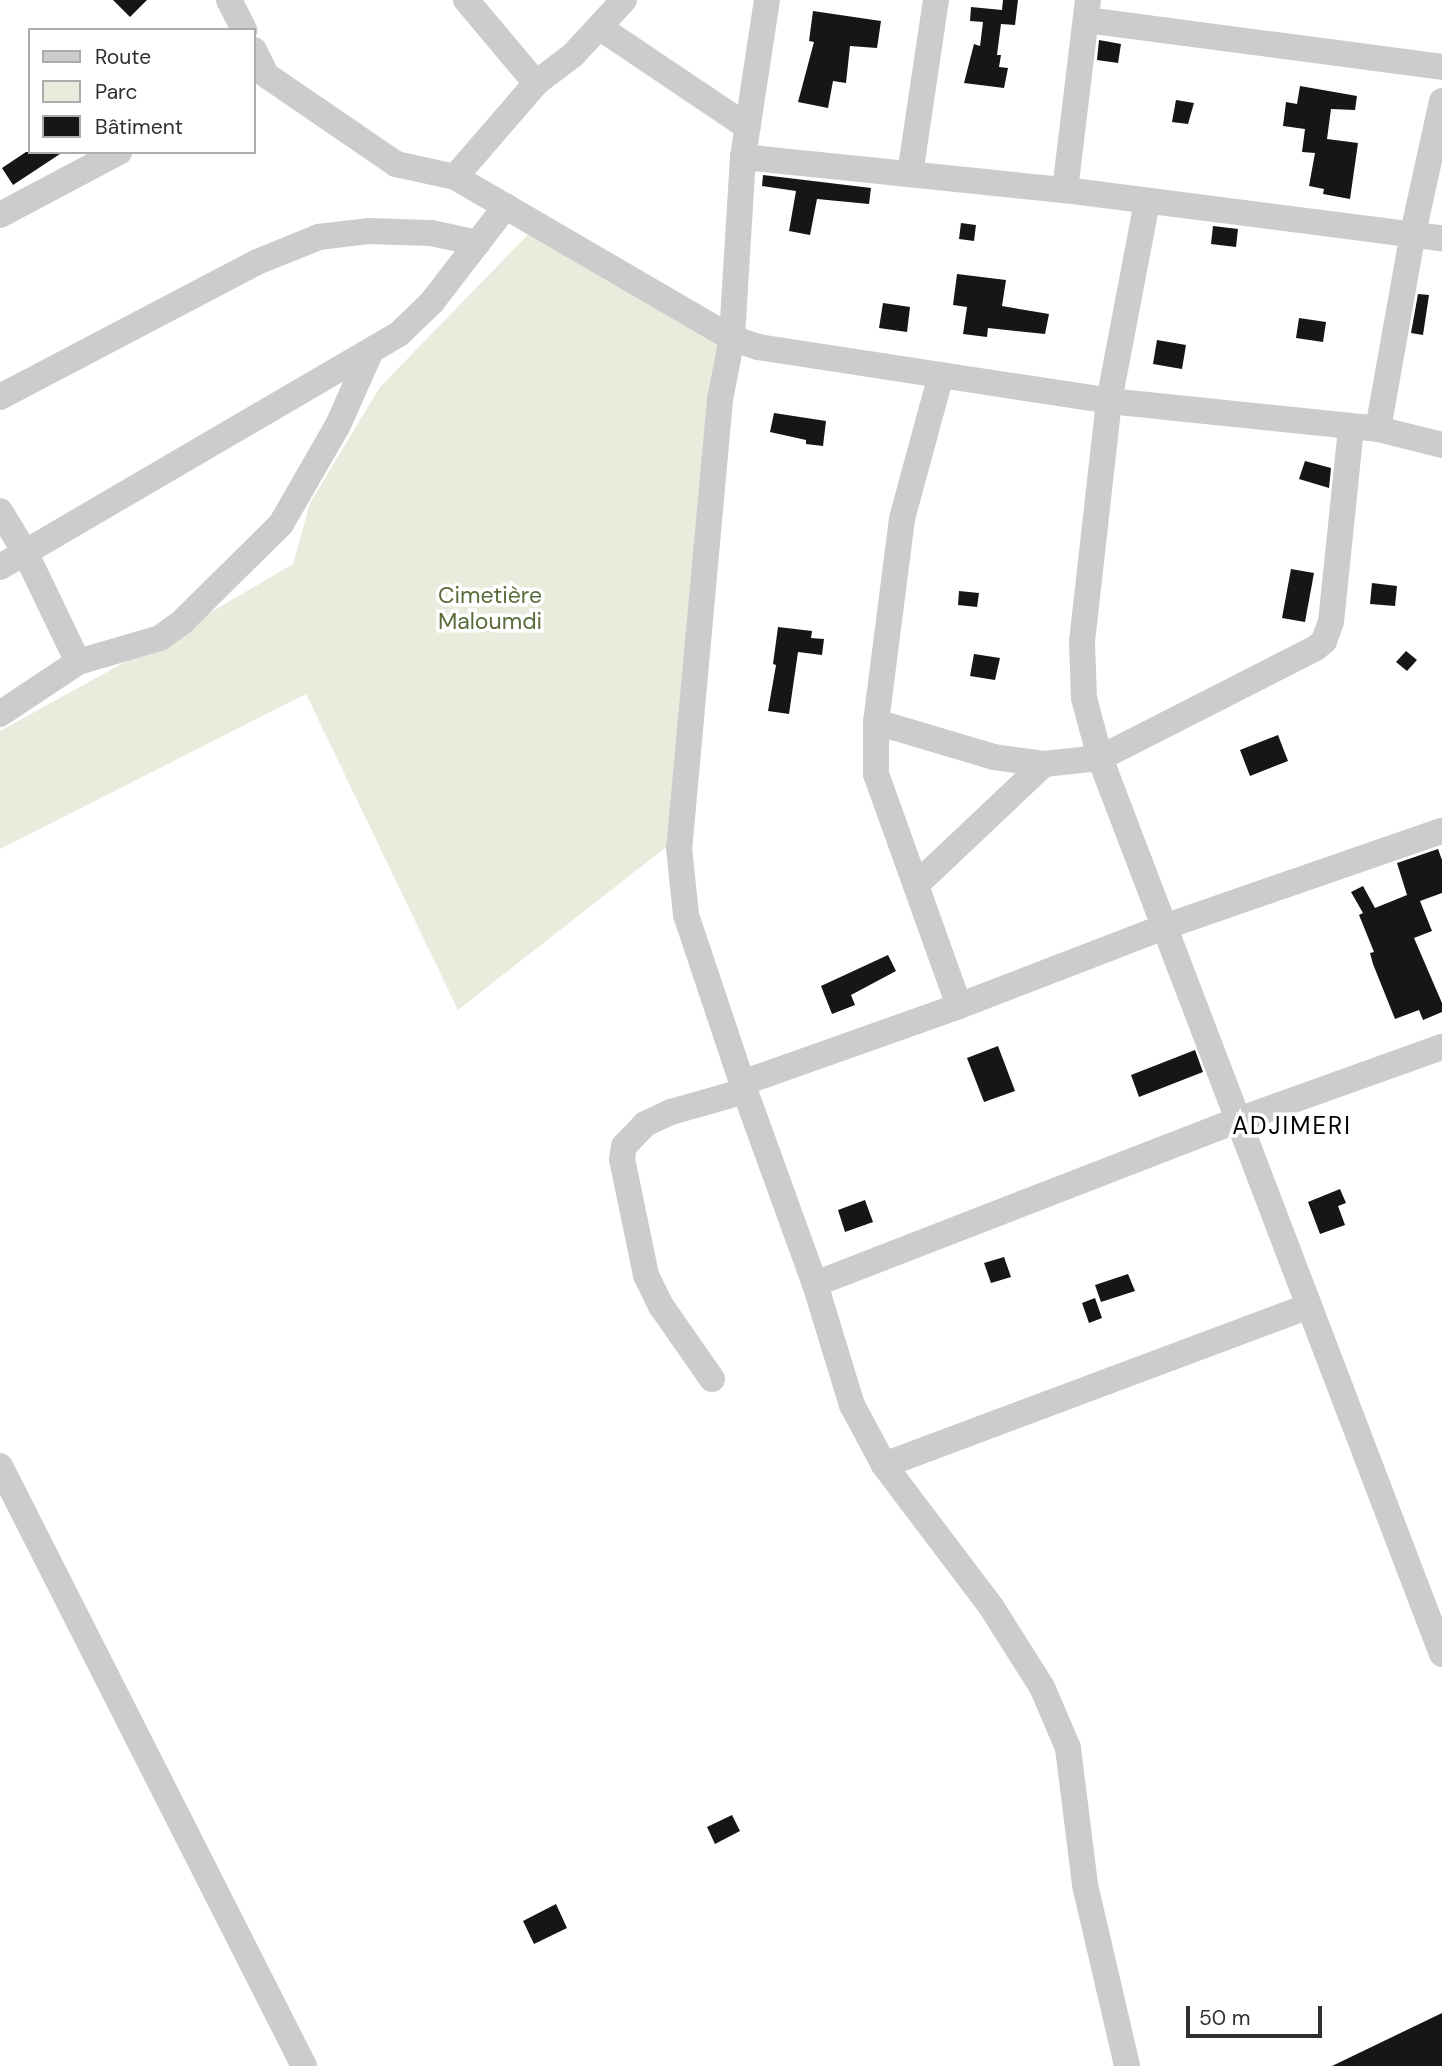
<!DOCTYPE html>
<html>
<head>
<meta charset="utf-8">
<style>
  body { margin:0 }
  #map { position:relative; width:1442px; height:2066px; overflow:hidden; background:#fff; font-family:"DM Sans",sans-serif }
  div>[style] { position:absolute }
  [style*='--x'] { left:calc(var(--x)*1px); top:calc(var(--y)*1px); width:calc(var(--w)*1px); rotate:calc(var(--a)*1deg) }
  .green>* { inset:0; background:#e7ecdc }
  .building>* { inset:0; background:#161616 }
  .minor>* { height:26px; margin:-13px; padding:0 13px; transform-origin:13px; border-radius:13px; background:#ccc }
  span { translate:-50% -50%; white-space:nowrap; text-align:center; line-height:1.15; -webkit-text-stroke:7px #fff; paint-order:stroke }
  .park-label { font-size:23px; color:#5a6c3a }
  .neighbourhood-label { font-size:24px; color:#000; letter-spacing:2px }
  .legend { position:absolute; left:28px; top:28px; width:228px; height:126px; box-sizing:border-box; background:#fff; border:2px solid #acacac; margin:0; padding:9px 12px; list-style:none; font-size:21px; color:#2f2f2f }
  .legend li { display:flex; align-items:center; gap:14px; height:35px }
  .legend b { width:35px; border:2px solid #acacac }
  .scale { position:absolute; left:1186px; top:2006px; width:136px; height:32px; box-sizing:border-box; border:4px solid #2f2f2f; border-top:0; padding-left:9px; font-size:21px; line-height:24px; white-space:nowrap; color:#2f2f2f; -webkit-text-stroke:5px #fff; paint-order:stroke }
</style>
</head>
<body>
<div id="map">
  <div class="green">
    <div style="clip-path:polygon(543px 219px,722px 339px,670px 844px,458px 1010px,306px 694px,0 849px,0 731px,152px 647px,293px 564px,310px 503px,380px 387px)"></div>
  </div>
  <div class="building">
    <div style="clip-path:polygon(113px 0,147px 0,130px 17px)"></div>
    <div style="clip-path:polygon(1003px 0,1018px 0,1015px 25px,1001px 24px,997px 55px,1001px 55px,999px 67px,1008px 68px,1004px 88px,964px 83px,974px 44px,980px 46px,983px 22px,970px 21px,971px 7px,1002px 10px)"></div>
    <div style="clip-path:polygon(813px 11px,881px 21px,877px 48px,850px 46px,846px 83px,833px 81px,828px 108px,798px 102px,814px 42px,809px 41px)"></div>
    <div style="clip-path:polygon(1099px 40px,1121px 44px,1118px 63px,1097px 60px)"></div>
    <div style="clip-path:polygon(1300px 86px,1357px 96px,1355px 110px,1331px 109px,1327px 139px,1358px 143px,1350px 199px,1323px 194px,1324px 189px,1309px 186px,1315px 153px,1302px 152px,1305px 129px,1283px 126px,1286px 102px,1297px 104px)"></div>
    <div style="clip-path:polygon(1176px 100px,1194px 103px,1188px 124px,1172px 122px)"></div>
    <div style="clip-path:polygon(26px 152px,63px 152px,13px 185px,2px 168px)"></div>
    <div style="clip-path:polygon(763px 175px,871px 188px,869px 204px,817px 199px,810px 235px,789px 231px,796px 191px,762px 186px)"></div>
    <div style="clip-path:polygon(961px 223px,976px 225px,974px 241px,959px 239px)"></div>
    <div style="clip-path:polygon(1213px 226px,1238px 229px,1236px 247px,1211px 244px)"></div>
    <div style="clip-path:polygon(957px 274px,1006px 280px,1002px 306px,1049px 314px,1045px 334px,988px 328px,987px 337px,963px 334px,967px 307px,953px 305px)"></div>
    <div style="clip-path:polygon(1418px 294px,1429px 295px,1423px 335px,1411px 333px)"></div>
    <div style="clip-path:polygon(883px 303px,910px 307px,907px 332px,879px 328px)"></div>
    <div style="clip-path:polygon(1299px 318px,1326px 322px,1323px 342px,1296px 338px)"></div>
    <div style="clip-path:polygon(1157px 340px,1186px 345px,1182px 369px,1153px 364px)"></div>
    <div style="clip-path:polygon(774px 413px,826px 421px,823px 446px,806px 444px,806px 440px,770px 432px)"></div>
    <div style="clip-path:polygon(1305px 461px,1331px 468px,1329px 488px,1299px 479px)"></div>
    <div style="clip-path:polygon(1291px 569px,1314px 573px,1305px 622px,1282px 618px)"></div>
    <div style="clip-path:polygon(1372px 583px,1397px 586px,1395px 606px,1370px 604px)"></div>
    <div style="clip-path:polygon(959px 591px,979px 593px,977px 607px,958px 605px)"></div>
    <div style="clip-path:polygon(778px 627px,812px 631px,811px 638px,824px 639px,822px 655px,798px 652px,789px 714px,768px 711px,776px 665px,773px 664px)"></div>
    <div style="clip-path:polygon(1406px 651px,1417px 660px,1407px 671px,1396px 662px)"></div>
    <div style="clip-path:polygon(974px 654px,1000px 658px,995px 680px,970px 676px)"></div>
    <div style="clip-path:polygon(1278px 735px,1288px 761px,1250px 776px,1240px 750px)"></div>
    <div style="clip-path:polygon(1438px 849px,1442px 860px,1442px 893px,1420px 901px,1432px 931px,1414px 938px,1442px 1003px,1442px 1012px,1423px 1020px,1419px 1010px,1395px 1019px,1373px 964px,1370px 953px,1374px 952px,1359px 915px,1363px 913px,1351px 892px,1363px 886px,1375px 908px,1407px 895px,1397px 863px)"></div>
    <div style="clip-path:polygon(888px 955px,896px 971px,851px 995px,855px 1005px,832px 1014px,821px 986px)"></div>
    <div style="clip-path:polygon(998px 1046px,1015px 1091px,984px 1102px,967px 1058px)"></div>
    <div style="clip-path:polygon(1195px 1050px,1203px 1072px,1139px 1097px,1131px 1075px)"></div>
    <div style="clip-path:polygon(1340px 1189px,1346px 1203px,1338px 1206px,1345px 1225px,1320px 1234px,1308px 1202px)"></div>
    <div style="clip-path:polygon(865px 1200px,873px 1222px,845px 1232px,838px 1210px)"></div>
    <div style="clip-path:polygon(1004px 1257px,1011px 1277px,991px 1283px,984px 1263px)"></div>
    <div style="clip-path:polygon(1128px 1274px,1135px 1291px,1101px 1302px,1095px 1285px)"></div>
    <div style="clip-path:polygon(1095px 1298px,1102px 1318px,1089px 1323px,1082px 1303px)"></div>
    <div style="clip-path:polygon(732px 1815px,740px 1831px,715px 1844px,707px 1827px)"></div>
    <div style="clip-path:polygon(556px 1904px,567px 1928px,534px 1944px,523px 1921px)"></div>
    <div style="clip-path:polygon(1442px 2013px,1442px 2066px,1332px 2066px)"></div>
  </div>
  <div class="minor">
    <div style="--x:229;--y:0;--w:34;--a:63"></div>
    <div style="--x:466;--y:0;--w:109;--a:49.9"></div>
    <div style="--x:767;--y:0;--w:159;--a:98.7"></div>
    <div style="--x:743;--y:157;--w:181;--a:93.5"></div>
    <div style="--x:732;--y:338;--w:63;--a:101"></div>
    <div style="--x:720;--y:400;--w:450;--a:95.2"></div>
    <div style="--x:679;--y:848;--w:67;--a:84"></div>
    <div style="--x:686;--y:915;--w:186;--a:71.5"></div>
    <div style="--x:745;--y:1091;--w:205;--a:70.1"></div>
    <div style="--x:815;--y:1284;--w:127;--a:73"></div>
    <div style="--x:852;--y:1405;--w:68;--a:61.9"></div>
    <div style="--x:884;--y:1465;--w:179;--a:52.9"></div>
    <div style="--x:992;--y:1608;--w:93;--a:57.7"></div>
    <div style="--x:1042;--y:1687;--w:66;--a:66.9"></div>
    <div style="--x:1068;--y:1748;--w:138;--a:82.9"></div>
    <div style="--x:1085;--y:1885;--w:186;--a:76.9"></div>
    <div style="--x:1086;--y:20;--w:359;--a:7.5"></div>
    <div style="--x:599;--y:27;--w:179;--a:33.9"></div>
    <div style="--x:254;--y:50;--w:28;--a:64"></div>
    <div style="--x:266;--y:75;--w:158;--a:34.4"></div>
    <div style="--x:396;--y:164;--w:60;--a:12.4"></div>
    <div style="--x:455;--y:177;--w:320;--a:30.2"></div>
    <div style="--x:732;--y:338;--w:28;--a:19"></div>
    <div style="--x:758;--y:347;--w:355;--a:8.7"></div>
    <div style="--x:1109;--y:401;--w:270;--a:5.9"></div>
    <div style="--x:1378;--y:429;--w:66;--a:14"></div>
    <div style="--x:743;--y:157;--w:324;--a:5.9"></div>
    <div style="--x:1065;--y:190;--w:380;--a:7.3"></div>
    <div style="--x:910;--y:174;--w:176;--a:-81.5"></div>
    <div style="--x:455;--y:177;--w:124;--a:-49.2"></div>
    <div style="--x:536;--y:83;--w:46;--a:-37.1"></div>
    <div style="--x:573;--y:55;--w:75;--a:-47.2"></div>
    <div style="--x:1065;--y:190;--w:191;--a:-83.1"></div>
    <div style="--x:1147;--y:202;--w:203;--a:100.8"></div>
    <div style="--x:1109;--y:401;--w:243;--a:96.4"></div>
    <div style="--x:1082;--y:642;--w:56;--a:88"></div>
    <div style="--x:1084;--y:698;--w:62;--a:75.1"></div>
    <div style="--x:1100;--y:758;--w:959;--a:69.11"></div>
    <div style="--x:0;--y:215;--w:135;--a:-27.9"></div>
    <div style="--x:941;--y:375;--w:149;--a:105.2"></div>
    <div style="--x:902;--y:519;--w:205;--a:97.3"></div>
    <div style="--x:876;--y:722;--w:52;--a:90"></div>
    <div style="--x:876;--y:774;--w:246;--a:70.3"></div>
    <div style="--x:0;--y:397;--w:290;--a:-27.7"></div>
    <div style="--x:257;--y:262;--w:67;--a:-22"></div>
    <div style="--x:319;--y:237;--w:49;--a:-7"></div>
    <div style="--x:368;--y:231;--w:63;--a:1.8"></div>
    <div style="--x:431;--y:233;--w:48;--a:12"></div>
    <div style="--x:1378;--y:429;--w:199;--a:-79.9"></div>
    <div style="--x:1413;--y:233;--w:135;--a:-77.6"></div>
    <div style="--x:0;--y:511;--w:50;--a:58.8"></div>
    <div style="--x:26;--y:554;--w:120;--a:64.3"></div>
    <div style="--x:0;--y:567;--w:462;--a:-30.3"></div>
    <div style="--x:399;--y:334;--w:46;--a:-44.1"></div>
    <div style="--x:432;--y:302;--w:121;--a:-52.4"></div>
    <div style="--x:0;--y:714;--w:94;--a:-33.7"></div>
    <div style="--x:78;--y:662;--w:85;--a:-16.3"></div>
    <div style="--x:160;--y:638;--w:29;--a:-36"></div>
    <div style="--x:183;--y:621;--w:138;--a:-44.7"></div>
    <div style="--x:281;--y:524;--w:114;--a:-60.1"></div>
    <div style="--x:338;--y:425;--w:81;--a:-66"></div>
    <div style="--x:876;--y:722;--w:123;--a:16.5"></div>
    <div style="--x:994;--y:757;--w:50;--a:8"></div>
    <div style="--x:1044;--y:764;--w:56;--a:-6.1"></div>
    <div style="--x:1100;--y:758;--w:242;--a:-27"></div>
    <div style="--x:1316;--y:648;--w:11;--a:-41"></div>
    <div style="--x:1324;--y:641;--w:20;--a:-70"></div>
    <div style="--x:1331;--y:622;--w:195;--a:-84.1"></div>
    <div style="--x:916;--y:885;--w:176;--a:-43.4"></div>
    <div style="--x:742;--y:1083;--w:230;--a:-19.5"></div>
    <div style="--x:959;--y:1006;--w:220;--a:-21.1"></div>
    <div style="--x:1164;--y:927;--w:294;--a:-19.1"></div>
    <div style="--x:815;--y:1284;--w:454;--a:-21.2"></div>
    <div style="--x:1238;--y:1120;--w:217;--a:-19.7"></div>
    <div style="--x:712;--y:1379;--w:89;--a:-124.9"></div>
    <div style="--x:661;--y:1306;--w:34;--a:-116"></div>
    <div style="--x:646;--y:1275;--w:118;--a:-101.7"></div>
    <div style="--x:622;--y:1159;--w:13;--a:-81"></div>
    <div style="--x:624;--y:1146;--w:30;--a:-46"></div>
    <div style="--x:645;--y:1124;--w:29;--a:-25"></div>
    <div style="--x:671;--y:1112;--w:77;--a:-15.8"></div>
    <div style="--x:884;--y:1465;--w:454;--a:-20.5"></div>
    <div style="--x:0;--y:1466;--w:673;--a:63.13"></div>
  </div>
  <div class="park-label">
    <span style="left:490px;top:608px">Cimetière<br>Maloumdi</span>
  </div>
  <div class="neighbourhood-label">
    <span style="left:1292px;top:1126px">ADJIMERI</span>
  </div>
  <ul class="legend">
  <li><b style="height:9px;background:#ccc"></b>Route</li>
  <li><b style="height:19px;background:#e7ecdc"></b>Parc</li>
  <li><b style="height:19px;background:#161616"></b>Bâtiment</li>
  </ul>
  <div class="scale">50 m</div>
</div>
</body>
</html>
